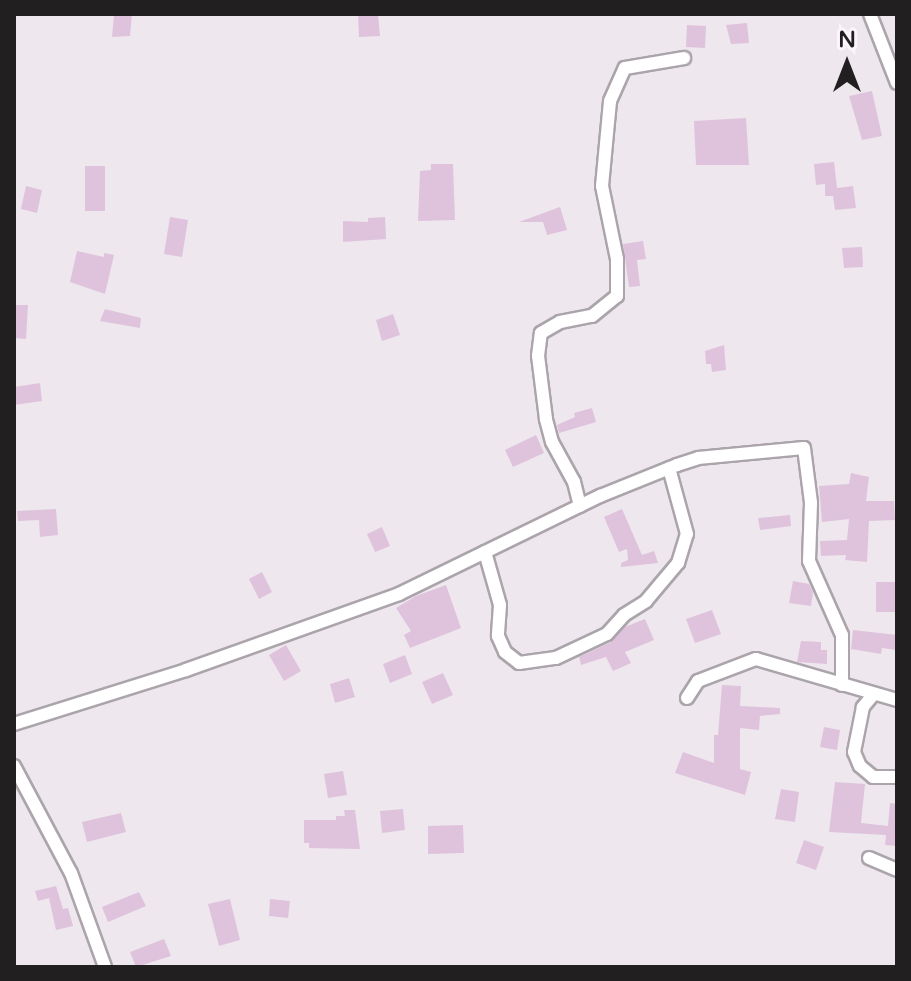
<!DOCTYPE html>
<html>
<head>
<meta charset="utf-8">
<style>
  body { margin:0 }
  #map { position:relative; width:911px; height:981px; overflow:hidden; background:#eee7ee; font-family:"Varela Round",sans-serif }
  div>[style] { position:absolute }
  [style*='--x'] { left:calc(var(--x)*1px); top:calc(var(--y)*1px); width:calc(var(--w)*1px); rotate:calc(var(--a)*1deg) }
  .building>* { inset:0; background:#dfc3dd }
  .roads { filter:drop-shadow(2px 0 #aba5ab) drop-shadow(-2px 0 #aba5ab) drop-shadow(0 2px #aba5ab) drop-shadow(0 -2px #aba5ab) }
  .minor>* { height:12px; margin:-6px; padding:0 6px; transform-origin:6px; border-radius:6px; background:#fff }
  span { translate:-50% -50%; white-space:nowrap; text-align:center; line-height:1.15; -webkit-text-stroke:8px #fcf5fb; paint-order:stroke }
  .frame { position:absolute; inset:0; border:16px solid #221f21; pointer-events:none }
  .north { position:absolute; left:807px; top:24px; width:80px; height:80px; -webkit-text-stroke:6px #fcf5fb; paint-order:stroke; rotate:0deg; font-size:22px; font-weight:700; line-height:32px; text-align:center; color:#221f21 }
  .north::after { content:''; display:block; margin:auto; width:28px; height:36px; background:#221f21; clip-path:polygon(50% 0,100% 100%,50% 72%,0 100%) }
</style>
</head>
<body>
<div id="map">
  <div class="building">
    <div style="clip-path:polygon(114px 14px,132px 14px,130px 36px,112px 37px)"></div>
    <div style="clip-path:polygon(358px 14px,378px 14px,380px 36px,359px 37px)"></div>
    <div style="clip-path:polygon(747px 23px,749px 43px,731px 44px,726px 25px)"></div>
    <div style="clip-path:polygon(687px 25px,706px 26px,705px 48px,686px 47px)"></div>
    <div style="clip-path:polygon(872px 91px,882px 136px,862px 140px,849px 96px)"></div>
    <div style="clip-path:polygon(746px 118px,749px 165px,696px 165px,694px 121px)"></div>
    <div style="clip-path:polygon(834px 162px,837px 188px,853px 186px,856px 208px,835px 210px,833px 196px,825px 196px,825px 184px,816px 185px,814px 164px)"></div>
    <div style="clip-path:polygon(431px 164px,453px 164px,455px 220px,418px 221px,420px 171px,431px 170px)"></div>
    <div style="clip-path:polygon(85px 166px,105px 166px,105px 211px,85px 211px)"></div>
    <div style="clip-path:polygon(26px 186px,42px 190px,37px 213px,21px 209px)"></div>
    <div style="clip-path:polygon(560px 207px,567px 230px,547px 235px,543px 222px,519px 222px)"></div>
    <div style="clip-path:polygon(170px 217px,188px 220px,182px 257px,164px 254px)"></div>
    <div style="clip-path:polygon(385px 217px,386px 239px,343px 242px,343px 221px,368px 222px,368px 218px)"></div>
    <div style="clip-path:polygon(643px 241px,646px 259px,637px 260px,640px 286px,629px 287px,623px 244px)"></div>
    <div style="clip-path:polygon(862px 247px,863px 267px,844px 268px,842px 248px)"></div>
    <div style="clip-path:polygon(77px 251px,104px 257px,104px 253px,114px 255px,105px 294px,70px 282px)"></div>
    <div style="clip-path:polygon(14px 305px,28px 305px,26px 339px,14px 338px)"></div>
    <div style="clip-path:polygon(105px 309px,141px 318px,140px 328px,100px 321px)"></div>
    <div style="clip-path:polygon(393px 314px,400px 335px,382px 341px,376px 320px)"></div>
    <div style="clip-path:polygon(724px 345px,726px 370px,712px 372px,711px 364px,706px 364px,705px 351px)"></div>
    <div style="clip-path:polygon(40px 383px,42px 401px,14px 405px,14px 387px)"></div>
    <div style="clip-path:polygon(592px 408px,596px 422px,559px 433px,557px 425px,575px 417px,574px 413px)"></div>
    <div style="clip-path:polygon(536px 435px,544px 453px,513px 467px,505px 450px)"></div>
    <div style="clip-path:polygon(851px 473px,869px 477px,866px 501px,894px 501px,895px 520px,869px 521px,867px 562px,845px 560px,846px 555px,821px 556px,820px 541px,847px 540px,849px 519px,822px 522px,819px 486px,849px 484px)"></div>
    <div style="clip-path:polygon(56px 509px,58px 535px,40px 537px,39px 520px,18px 521px,17px 511px)"></div>
    <div style="clip-path:polygon(622px 509px,642px 555px,654px 551px,658px 563px,621px 567px,621px 563px,628px 560px,627px 549px,619px 552px,604px 517px)"></div>
    <div style="clip-path:polygon(790px 515px,791px 526px,760px 530px,758px 518px)"></div>
    <div style="clip-path:polygon(382px 527px,390px 546px,375px 552px,367px 534px)"></div>
    <div style="clip-path:polygon(262px 572px,272px 592px,259px 599px,249px 579px)"></div>
    <div style="clip-path:polygon(793px 581px,809px 584px,813px 592px,811px 606px,789px 603px)"></div>
    <div style="clip-path:polygon(876px 582px,896px 582px,896px 612px,876px 612px)"></div>
    <div style="clip-path:polygon(446px 585px,461px 628px,410px 648px,404px 635px,411px 631px,396px 608px,416px 596px)"></div>
    <div style="clip-path:polygon(712px 610px,721px 634px,695px 643px,686px 619px)"></div>
    <div style="clip-path:polygon(645px 619px,654px 640px,625px 652px,631px 663px,613px 671px,606px 657px,581px 665px,579px 657px,611px 642px,625px 627px)"></div>
    <div style="clip-path:polygon(853px 630px,897px 635px,896px 650px,882px 648px,881px 654px,851px 649px)"></div>
    <div style="clip-path:polygon(801px 641px,821px 642px,821px 650px,827px 650px,827px 664px,797px 662px)"></div>
    <div style="clip-path:polygon(286px 645px,301px 671px,284px 681px,269px 655px)"></div>
    <div style="clip-path:polygon(405px 655px,412px 674px,390px 683px,383px 664px)"></div>
    <div style="clip-path:polygon(443px 673px,453px 695px,432px 704px,422px 682px)"></div>
    <div style="clip-path:polygon(349px 678px,355px 697px,335px 703px,330px 684px)"></div>
    <div style="clip-path:polygon(722px 685px,741px 686px,740px 706px,780px 708px,780px 714px,760px 716px,759px 730px,740px 728px,740px 769px,751px 772px,745px 795px,675px 773px,683px 752px,714px 763px,714px 735px,718px 735px)"></div>
    <div style="clip-path:polygon(824px 727px,840px 730px,837px 750px,820px 747px)"></div>
    <div style="clip-path:polygon(343px 771px,347px 795px,328px 798px,324px 774px)"></div>
    <div style="clip-path:polygon(835px 782px,865px 784px,861px 823px,888px 826px,890px 803px,897px 804px,897px 846px,885px 845px,886px 835px,829px 832px)"></div>
    <div style="clip-path:polygon(781px 789px,799px 792px,795px 822px,775px 819px)"></div>
    <div style="clip-path:polygon(403px 809px,405px 830px,382px 833px,380px 811px)"></div>
    <div style="clip-path:polygon(344px 810px,355px 810px,360px 849px,309px 848px,309px 843px,304px 843px,304px 820px,336px 820px,336px 816px,345px 816px)"></div>
    <div style="clip-path:polygon(121px 813px,126px 832px,87px 842px,82px 822px)"></div>
    <div style="clip-path:polygon(463px 825px,464px 853px,428px 854px,428px 826px)"></div>
    <div style="clip-path:polygon(804px 840px,824px 847px,816px 870px,796px 863px)"></div>
    <div style="clip-path:polygon(56px 886px,63px 909px,68px 908px,73px 926px,56px 930px,49px 898px,38px 901px,35px 891px)"></div>
    <div style="clip-path:polygon(139px 892px,146px 906px,108px 922px,102px 907px)"></div>
    <div style="clip-path:polygon(230px 899px,240px 940px,219px 946px,208px 904px)"></div>
    <div style="clip-path:polygon(270px 899px,290px 901px,288px 918px,269px 916px)"></div>
    <div style="clip-path:polygon(164px 939px,171px 956px,136px 967px,130px 952px)"></div>
  </div>
  <div class="roads">
    <div class="minor">
      <div style="--x:870;--y:14;--w:74;--a:68.6"></div>
      <div style="--x:580;--y:506;--w:25;--a:-104"></div>
      <div style="--x:574;--y:482;--w:46;--a:-118.8"></div>
      <div style="--x:552;--y:442;--w:24;--a:-105"></div>
      <div style="--x:546;--y:419;--w:64;--a:-97.2"></div>
      <div style="--x:538;--y:356;--w:23;--a:-83"></div>
      <div style="--x:541;--y:333;--w:22;--a:-30"></div>
      <div style="--x:560;--y:322;--w:33;--a:-11"></div>
      <div style="--x:592;--y:316;--w:32;--a:-39"></div>
      <div style="--x:617;--y:296;--w:37;--a:-90"></div>
      <div style="--x:617;--y:259;--w:75;--a:-101.6"></div>
      <div style="--x:602;--y:186;--w:85;--a:-84.6"></div>
      <div style="--x:610;--y:101;--w:36;--a:-66"></div>
      <div style="--x:625;--y:68;--w:60;--a:-9.6"></div>
      <div style="--x:485;--y:552;--w:55;--a:74.2"></div>
      <div style="--x:500;--y:605;--w:31;--a:94"></div>
      <div style="--x:498;--y:636;--w:17;--a:66"></div>
      <div style="--x:505;--y:652;--w:18;--a:38"></div>
      <div style="--x:519;--y:663;--w:37;--a:-8"></div>
      <div style="--x:556;--y:658;--w:56;--a:-25.2"></div>
      <div style="--x:607;--y:634;--w:25;--a:-48"></div>
      <div style="--x:624;--y:615;--w:26;--a:-32"></div>
      <div style="--x:646;--y:601;--w:50;--a:-49.9"></div>
      <div style="--x:678;--y:563;--w:30;--a:-73"></div>
      <div style="--x:687;--y:534;--w:68;--a:-105.3"></div>
      <div style="--x:873;--y:695;--w:16;--a:130"></div>
      <div style="--x:863;--y:707;--w:46;--a:101.3"></div>
      <div style="--x:854;--y:752;--w:15;--a:67"></div>
      <div style="--x:860;--y:766;--w:17;--a:40"></div>
      <div style="--x:873;--y:777;--w:24;--a:0"></div>
      <div style="--x:687;--y:698;--w:20;--a:-57"></div>
      <div style="--x:698;--y:681;--w:62;--a:-20.8"></div>
      <div style="--x:756;--y:659;--w:147;--a:16.2"></div>
      <div style="--x:14;--y:724;--w:180;--a:-17.4"></div>
      <div style="--x:186;--y:670;--w:226;--a:-19.6"></div>
      <div style="--x:399;--y:594;--w:224;--a:-26"></div>
      <div style="--x:600;--y:496;--w:83;--a:-21.9"></div>
      <div style="--x:677;--y:465;--w:22;--a:-18"></div>
      <div style="--x:698;--y:458;--w:106;--a:-5.4"></div>
      <div style="--x:804;--y:448;--w:55;--a:82.7"></div>
      <div style="--x:811;--y:503;--w:58;--a:92"></div>
      <div style="--x:809;--y:561;--w:81;--a:66"></div>
      <div style="--x:842;--y:635;--w:50;--a:90"></div>
      <div style="--x:14;--y:766;--w:121;--a:62"></div>
      <div style="--x:71;--y:873;--w:100;--a:70.1"></div>
      <div style="--x:869;--y:858;--w:30;--a:23"></div>
    </div>
  </div>
  <div class="frame"></div>
  <div class="north">N</div>
</div>
</body>
</html>
